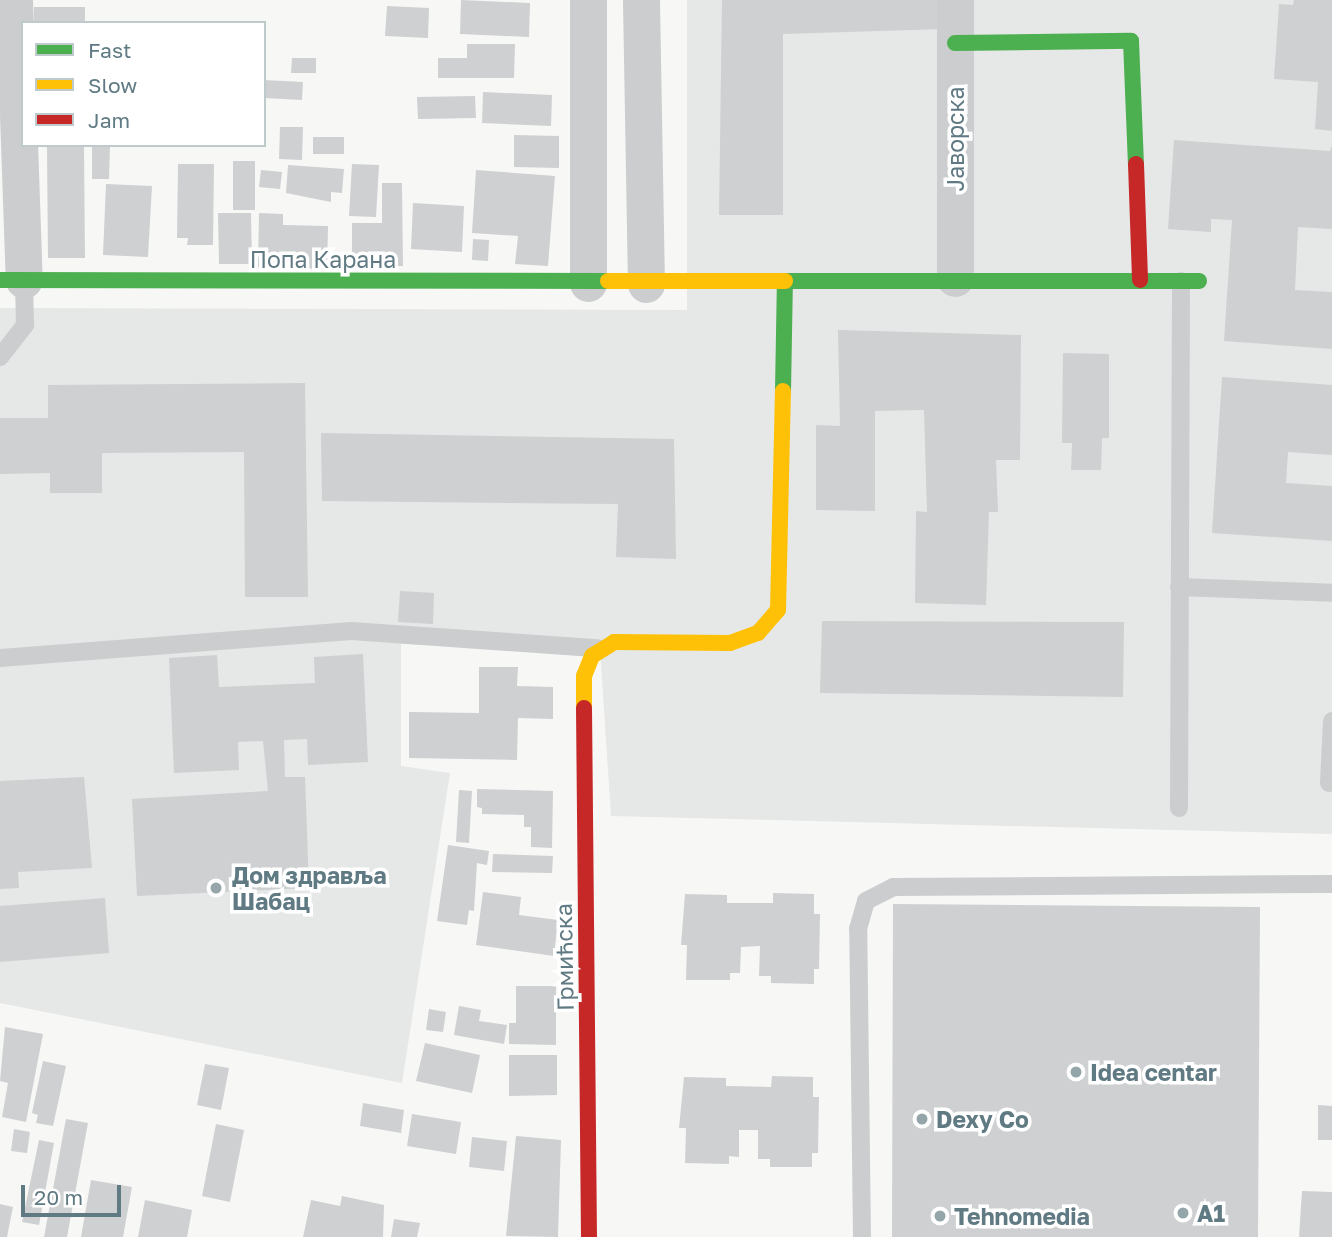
<!DOCTYPE html>
<html>
<head>
<meta charset="utf-8">
<style>
  body { margin:0 }
  #map { position:relative; width:1332px; height:1237px; overflow:hidden; background:#f7f7f6; font-family:"Golos Text",sans-serif }
  div>[style] { position:absolute }
  [style*='--x'] { left:calc(var(--x)*1px); top:calc(var(--y)*1px); width:calc(var(--w)*1px); rotate:calc(var(--a)*1deg) }
  .built>* { inset:0; background:#e5e8e7 }
  .building>* { inset:0; background:#ced0d1 }
  .lane>* { height:18px; margin:-9px; padding:0 9px; transform-origin:9px; border-radius:9px; background:#cbcdce }
  .street>* { height:37px; margin:-18.5px; padding:0 18.5px; transform-origin:18.5px; border-radius:18.5px; background:#cbcdce }
  .fast>* { height:16px; margin:-8px; padding:0 8px; transform-origin:8px; border-radius:8px; background:#4caf50 }
  .slow>* { height:16px; margin:-8px; padding:0 8px; transform-origin:8px; border-radius:8px; background:#ffc107 }
  .jam>* { height:16px; margin:-8px; padding:0 8px; transform-origin:8px; border-radius:8px; background:#c62828 }
  .dots>* { width:19px; height:19px; translate:-50% -50%; box-sizing:border-box; border:4px solid #fff; border-radius:50% }
  span { translate:-50% -50%; white-space:nowrap; text-align:center; line-height:1.15; -webkit-text-stroke:7px #fff; paint-order:stroke }
  .street-label { font-size:23px; color:#607a83 }
  .poi-label { font-size:23px; color:#607a83; font-weight:700 }
  .left { translate:0 -50%; text-align:left }
  .legend { position:absolute; left:21px; top:21px; width:245px; height:126px; box-sizing:border-box; background:#fff; border:2px solid #bfcacd; margin:0; padding:9px 12px; list-style:none; font-size:21px; color:#607a83 }
  .legend li { display:flex; align-items:center; gap:14px; height:35px }
  .legend b { width:35px; border:2px solid #bfcacd }
  .scale { position:absolute; left:21px; top:1185px; width:100px; height:32px; box-sizing:border-box; border:4px solid #607a83; border-top:0; padding-left:9px; font-size:21px; line-height:24px; white-space:nowrap; color:#607a83; -webkit-text-stroke:5px #fff; paint-order:stroke }
</style>
</head>
<body>
<div id="map">
  <div class="built">
    <div style="clip-path:polygon(687px 0,1332px 0,1332px 834px,611px 816px,600px 649px,401px 644px,401px 766px,450px 773px,402px 1083px,0 1003px,0 308px,687px 310px)"></div>
  </div>
  <div class="building">
    <div style="clip-path:polygon(461px 0,530px 3px,529px 37px,460px 34px)"></div>
    <div style="clip-path:polygon(722px 0,943px 0,943px 29px,783px 34px,783px 215px,719px 215px)"></div>
    <div style="clip-path:polygon(1294px 0,1332px 0,1332px 131px,1315px 129px,1318px 82px,1274px 79px,1279px 4px,1293px 5px)"></div>
    <div style="clip-path:polygon(387px 6px,429px 8px,428px 38px,385px 36px)"></div>
    <div style="clip-path:polygon(34px 7px,85px 7px,85px 23px,34px 23px)"></div>
    <div style="clip-path:polygon(467px 44px,515px 44px,514px 78px,438px 78px,438px 58px,467px 58px)"></div>
    <div style="clip-path:polygon(292px 58px,316px 58px,316px 73px,291px 73px)"></div>
    <div style="clip-path:polygon(264px 80px,303px 82px,302px 100px,264px 98px)"></div>
    <div style="clip-path:polygon(483px 92px,552px 95px,551px 126px,482px 123px)"></div>
    <div style="clip-path:polygon(475px 96px,476px 118px,418px 119px,417px 97px)"></div>
    <div style="clip-path:polygon(280px 127px,303px 127px,302px 160px,279px 159px)"></div>
    <div style="clip-path:polygon(514px 135px,559px 136px,559px 168px,514px 167px)"></div>
    <div style="clip-path:polygon(313px 137px,344px 137px,344px 154px,313px 154px)"></div>
    <div style="clip-path:polygon(1174px 140px,1330px 151px,1332px 145px,1332px 229px,1298px 227px,1295px 290px,1332px 292px,1332px 349px,1224px 341px,1232px 220px,1211px 219px,1211px 232px,1168px 229px)"></div>
    <div style="clip-path:polygon(47px 145px,84px 145px,85px 258px,48px 258px)"></div>
    <div style="clip-path:polygon(92px 145px,110px 145px,109px 179px,92px 179px)"></div>
    <div style="clip-path:polygon(233px 161px,255px 161px,255px 210px,233px 210px)"></div>
    <div style="clip-path:polygon(178px 164px,214px 164px,213px 245px,187px 245px,188px 238px,177px 238px)"></div>
    <div style="clip-path:polygon(352px 164px,379px 165px,376px 217px,349px 216px)"></div>
    <div style="clip-path:polygon(288px 165px,344px 169px,342px 193px,331px 192px,331px 202px,286px 193px)"></div>
    <div style="clip-path:polygon(261px 170px,282px 172px,280px 189px,259px 187px)"></div>
    <div style="clip-path:polygon(476px 170px,555px 176px,548px 266px,515px 264px,518px 236px,472px 233px)"></div>
    <div style="clip-path:polygon(382px 183px,402px 183px,403px 266px,352px 266px,352px 223px,382px 223px)"></div>
    <div style="clip-path:polygon(106px 184px,152px 186px,148px 257px,103px 255px)"></div>
    <div style="clip-path:polygon(413px 203px,464px 206px,462px 252px,411px 249px)"></div>
    <div style="clip-path:polygon(218px 213px,251px 213px,252px 264px,219px 264px)"></div>
    <div style="clip-path:polygon(259px 213px,283px 214px,283px 225px,328px 226px,327px 269px,258px 267px)"></div>
    <div style="clip-path:polygon(473px 239px,489px 240px,488px 261px,472px 260px)"></div>
    <div style="clip-path:polygon(838px 330px,1021px 335px,1020px 460px,996px 460px,998px 512px,989px 512px,986px 605px,915px 603px,916px 511px,927px 512px,924px 410px,875px 411px,875px 511px,816px 510px,816px 425px,840px 426px)"></div>
    <div style="clip-path:polygon(1063px 353px,1109px 354px,1109px 438px,1102px 438px,1101px 470px,1071px 470px,1072px 443px,1062px 443px)"></div>
    <div style="clip-path:polygon(1222px 377px,1332px 385px,1332px 455px,1288px 452px,1286px 483px,1332px 486px,1332px 541px,1212px 533px)"></div>
    <div style="clip-path:polygon(305px 383px,308px 597px,245px 597px,244px 452px,102px 453px,102px 493px,50px 493px,50px 473px,0 474px,0 418px,48px 418px,48px 385px)"></div>
    <div style="clip-path:polygon(321px 433px,674px 439px,676px 559px,616px 557px,618px 504px,322px 501px)"></div>
    <div style="clip-path:polygon(400px 591px,434px 593px,433px 624px,398px 622px)"></div>
    <div style="clip-path:polygon(822px 621px,1124px 622px,1123px 697px,820px 693px)"></div>
    <div style="clip-path:polygon(363px 654px,368px 762px,308px 765px,307px 739px,284px 740px,285px 777px,305px 777px,309px 888px,137px 896px,132px 799px,268px 791px,263px 741px,238px 742px,239px 770px,174px 773px,169px 658px,217px 655px,219px 687px,315px 683px,314px 657px)"></div>
    <div style="clip-path:polygon(479px 667px,518px 667px,517px 686px,553px 687px,553px 719px,518px 718px,517px 760px,409px 758px,409px 712px,479px 713px)"></div>
    <div style="clip-path:polygon(84px 777px,92px 868px,18px 872px,19px 888px,0 889px,0 781px)"></div>
    <div style="clip-path:polygon(477px 789px,553px 791px,552px 848px,531px 847px,531px 827px,524px 827px,524px 815px,482px 814px,482px 808px,477px 807px)"></div>
    <div style="clip-path:polygon(459px 790px,472px 791px,469px 843px,456px 842px)"></div>
    <div style="clip-path:polygon(448px 845px,489px 851px,487px 865px,477px 863px,474px 911px,469px 910px,467px 925px,437px 921px)"></div>
    <div style="clip-path:polygon(493px 854px,553px 856px,552px 873px,492px 872px)"></div>
    <div style="clip-path:polygon(483px 892px,521px 897px,519px 915px,558px 920px,554px 956px,476px 945px)"></div>
    <div style="clip-path:polygon(773px 893px,814px 894px,814px 914px,820px 914px,819px 969px,814px 969px,814px 984px,771px 983px,771px 976px,759px 976px,760px 946px,741px 947px,740px 973px,730px 973px,730px 980px,686px 980px,687px 945px,681px 945px,685px 894px,727px 895px,727px 903px,773px 903px)"></div>
    <div style="clip-path:polygon(105px 898px,109px 953px,0 962px,0 906px)"></div>
    <div style="clip-path:polygon(893px 904px,1260px 907px,1258px 1237px,892px 1237px)"></div>
    <div style="clip-path:polygon(516px 986px,556px 986px,556px 1045px,509px 1044px,509px 1023px,516px 1023px)"></div>
    <div style="clip-path:polygon(459px 1006px,481px 1010px,479px 1021px,507px 1025px,504px 1044px,454px 1035px)"></div>
    <div style="clip-path:polygon(429px 1009px,446px 1012px,443px 1032px,426px 1030px)"></div>
    <div style="clip-path:polygon(5px 1027px,43px 1034px,26px 1122px,2px 1117px,8px 1083px,0 1081px)"></div>
    <div style="clip-path:polygon(425px 1043px,480px 1055px,472px 1093px,416px 1081px)"></div>
    <div style="clip-path:polygon(509px 1055px,557px 1055px,557px 1095px,509px 1096px)"></div>
    <div style="clip-path:polygon(43px 1061px,66px 1066px,53px 1126px,36px 1123px,38px 1115px,32px 1113px)"></div>
    <div style="clip-path:polygon(205px 1064px,229px 1068px,221px 1110px,197px 1105px)"></div>
    <div style="clip-path:polygon(772px 1076px,813px 1077px,813px 1097px,819px 1097px,818px 1153px,812px 1153px,812px 1167px,770px 1167px,770px 1159px,758px 1159px,758px 1130px,739px 1130px,739px 1157px,729px 1156px,729px 1164px,685px 1163px,686px 1128px,679px 1128px,684px 1077px,726px 1078px,726px 1086px,771px 1087px)"></div>
    <div style="clip-path:polygon(363px 1103px,404px 1110px,401px 1133px,360px 1126px)"></div>
    <div style="clip-path:polygon(1318px 1105px,1332px 1106px,1332px 1140px,1318px 1140px)"></div>
    <div style="clip-path:polygon(412px 1114px,461px 1122px,456px 1154px,407px 1146px)"></div>
    <div style="clip-path:polygon(66px 1119px,88px 1123px,67px 1237px,44px 1237px)"></div>
    <div style="clip-path:polygon(216px 1124px,244px 1130px,230px 1202px,202px 1196px)"></div>
    <div style="clip-path:polygon(14px 1129px,30px 1132px,27px 1153px,11px 1151px)"></div>
    <div style="clip-path:polygon(516px 1136px,561px 1140px,558px 1237px,506px 1236px)"></div>
    <div style="clip-path:polygon(472px 1137px,507px 1141px,504px 1171px,469px 1167px)"></div>
    <div style="clip-path:polygon(39px 1140px,54px 1143px,39px 1225px,22px 1222px)"></div>
    <div style="clip-path:polygon(91px 1180px,132px 1187px,123px 1237px,81px 1237px)"></div>
    <div style="clip-path:polygon(1302px 1191px,1332px 1192px,1332px 1237px,1299px 1237px)"></div>
    <div style="clip-path:polygon(342px 1196px,384px 1205px,383px 1237px,303px 1237px,311px 1200px,340px 1206px)"></div>
    <div style="clip-path:polygon(145px 1200px,192px 1210px,187px 1237px,138px 1237px)"></div>
    <div style="clip-path:polygon(0 1204px,13px 1207px,7px 1237px,0 1237px)"></div>
    <div style="clip-path:polygon(394px 1219px,420px 1223px,417px 1237px,391px 1237px)"></div>
  </div>
  <div class="lane">
    <div style="--x:0;--y:357;--w:41;--a:-52"></div>
    <div style="--x:25;--y:325;--w:45;--a:-91.3"></div>
    <div style="--x:1179;--y:587;--w:153;--a:2.2"></div>
    <div style="--x:0;--y:658;--w:352;--a:-4.4"></div>
    <div style="--x:351;--y:631;--w:247;--a:4"></div>
    <div style="--x:1329;--y:783;--w:62;--a:-87.2"></div>
    <div style="--x:1179;--y:808;--w:527;--a:-89.78"></div>
    <div style="--x:862;--y:1237;--w:308;--a:-90.7"></div>
    <div style="--x:858;--y:929;--w:29;--a:-74"></div>
    <div style="--x:866;--y:901;--w:30;--a:-27"></div>
    <div style="--x:893;--y:887;--w:439;--a:-0.4"></div>
  </div>
  <div class="street">
    <div style="--x:14;--y:0;--w:280;--a:88"></div>
    <div style="--x:588;--y:0;--w:283;--a:90"></div>
    <div style="--x:641;--y:0;--w:284;--a:89"></div>
    <div style="--x:955;--y:0;--w:278;--a:90"></div>
  </div>
  <div class="fast">
    <div style="--x:955;--y:43;--w:176;--a:-0.7"></div>
    <div style="--x:1131;--y:41;--w:123;--a:87.7"></div>
    <div style="--x:0;--y:280;--w:608;--a:0.09"></div>
    <div style="--x:783;--y:391;--w:110;--a:-89"></div>
    <div style="--x:785;--y:281;--w:414;--a:0"></div>
  </div>
  <div class="slow">
    <div style="--x:608;--y:281;--w:177;--a:0"></div>
    <div style="--x:584;--y:708;--w:32;--a:-90"></div>
    <div style="--x:584;--y:676;--w:22;--a:-68"></div>
    <div style="--x:592;--y:656;--w:26;--a:-32"></div>
    <div style="--x:614;--y:642;--w:116;--a:0.5"></div>
    <div style="--x:730;--y:643;--w:30;--a:-20"></div>
    <div style="--x:758;--y:633;--w:30;--a:-49"></div>
    <div style="--x:778;--y:610;--w:219;--a:-88.7"></div>
  </div>
  <div class="jam">
    <div style="--x:1136;--y:164;--w:116;--a:88"></div>
    <div style="--x:584;--y:708;--w:529;--a:89.46"></div>
  </div>
  <div class="dots">
    <div style="left:216px;top:888px;background:#95a6ab"></div>
    <div style="left:1076px;top:1072px;background:#95a6ab"></div>
    <div style="left:922px;top:1119px;background:#95a6ab"></div>
    <div style="left:1183px;top:1213px;background:#95a6ab"></div>
    <div style="left:940px;top:1216px;background:#95a6ab"></div>
  </div>
  <div class="street-label">
    <span style="left:955px;top:139px;rotate:-90deg">Јаворска</span>
    <span style="left:323px;top:259px">Попа Карана</span>
    <span style="left:564px;top:957px;rotate:-91deg">Грмићска</span>
  </div>
  <div class="poi-label">
    <span class="left" style="left:232px;top:888px">Дом здравља<br>Шабац</span>
    <span class="left" style="left:1090px;top:1072px">Idea centar</span>
    <span class="left" style="left:936px;top:1119px">Dexy Co</span>
    <span class="left" style="left:1197px;top:1213px">A1</span>
    <span class="left" style="left:954px;top:1216px">Tehnomedia</span>
  </div>
  <ul class="legend">
  <li><b style="height:9px;background:#4caf50"></b>Fast</li>
  <li><b style="height:9px;background:#ffc107"></b>Slow</li>
  <li><b style="height:9px;background:#c62828"></b>Jam</li>
  </ul>
  <div class="scale">20 m</div>
</div>
</body>
</html>
